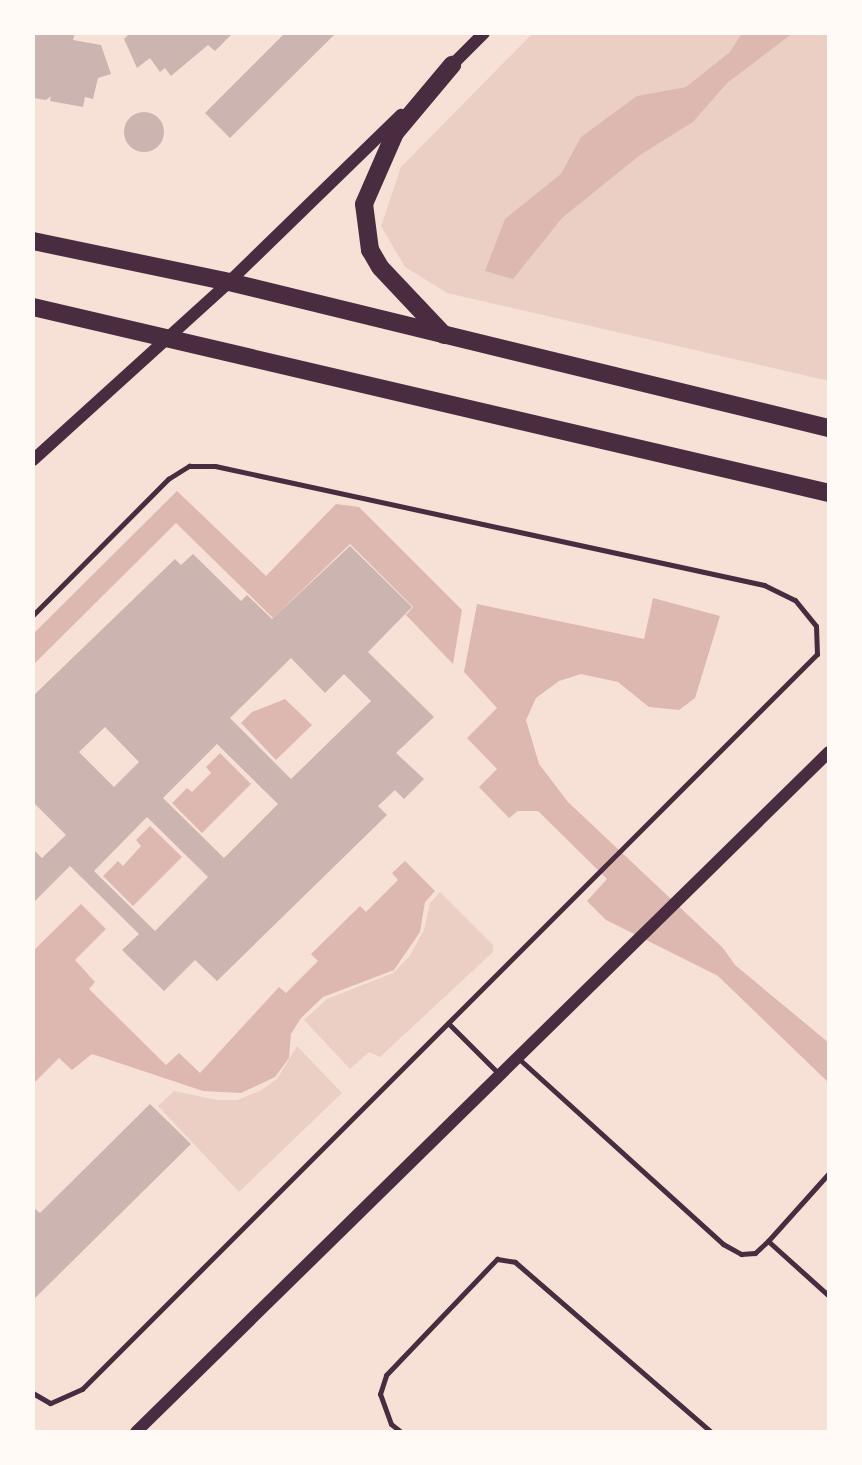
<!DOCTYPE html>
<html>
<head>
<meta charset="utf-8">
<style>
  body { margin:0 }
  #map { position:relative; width:862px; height:1465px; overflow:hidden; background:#f7e1d7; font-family:Rubik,sans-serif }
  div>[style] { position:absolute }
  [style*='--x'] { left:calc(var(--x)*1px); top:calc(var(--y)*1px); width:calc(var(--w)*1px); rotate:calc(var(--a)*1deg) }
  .green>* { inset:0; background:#ebcfc5 }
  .water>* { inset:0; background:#dcb8b0 }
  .building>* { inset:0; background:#ccb4b1 }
  .round { border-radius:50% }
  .service>* { height:5px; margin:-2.5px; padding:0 2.5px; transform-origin:2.5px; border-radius:2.5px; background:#4a2c40 }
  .tertiary>* { height:12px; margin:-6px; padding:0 6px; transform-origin:6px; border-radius:6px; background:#4a2c40 }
  .primary>* { height:18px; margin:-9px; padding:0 9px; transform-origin:9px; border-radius:9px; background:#4a2c40 }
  span { translate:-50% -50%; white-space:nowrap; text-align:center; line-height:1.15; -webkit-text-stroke:5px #fffaf5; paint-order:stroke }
  .frame { position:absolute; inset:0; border:35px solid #fffaf5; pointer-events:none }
</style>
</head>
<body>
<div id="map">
  <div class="green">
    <div style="clip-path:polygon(533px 33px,829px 33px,829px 381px,447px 293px,405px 267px,381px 226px,401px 167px)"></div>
    <div style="clip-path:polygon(440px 892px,493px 945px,493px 952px,380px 1057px,369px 1052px,350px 1069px,304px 1020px,327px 999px,393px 973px,409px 957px,424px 930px,430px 903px)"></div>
    <div style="clip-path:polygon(297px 1046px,342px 1093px,239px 1192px,158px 1106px,174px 1091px,217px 1100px,237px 1100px,260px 1091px,277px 1079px)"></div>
  </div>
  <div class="water">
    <div style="clip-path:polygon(742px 33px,793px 33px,727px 83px,693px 122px,640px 155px,562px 218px,513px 279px,485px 271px,505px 219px,561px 174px,581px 137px,637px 96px,686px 87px,730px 52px)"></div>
    <div style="clip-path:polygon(177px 491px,266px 576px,336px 504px,359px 507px,462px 610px,453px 664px,406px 615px,413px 607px,350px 544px,273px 618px,176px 523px,33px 665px,33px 634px)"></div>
    <div style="clip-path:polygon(653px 598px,720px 616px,695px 698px,679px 710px,649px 707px,618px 682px,581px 674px,559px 681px,536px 698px,526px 720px,539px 764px,568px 802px,723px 948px,735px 965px,829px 1043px,829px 1083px,718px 976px,606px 920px,587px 901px,607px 879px,538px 811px,518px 811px,509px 818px,479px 787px,497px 769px,467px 738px,497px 708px,464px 672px,477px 604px,644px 639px)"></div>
    <div style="clip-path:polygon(285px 699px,312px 725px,276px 760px,241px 723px,252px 712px)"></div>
    <div style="clip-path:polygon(220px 753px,251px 784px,202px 833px,172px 803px,187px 788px,192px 792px,211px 773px,206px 767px)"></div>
    <div style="clip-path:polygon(150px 826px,182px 857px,133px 906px,103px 876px,118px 861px,123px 866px,141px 846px,136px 840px)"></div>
    <div style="clip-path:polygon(405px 861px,435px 891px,425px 902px,420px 932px,394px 970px,323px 997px,301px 1018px,291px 1034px,289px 1058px,275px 1077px,241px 1093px,203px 1091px,92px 1054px,72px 1070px,59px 1058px,33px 1084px,33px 951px,81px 904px,106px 929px,75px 960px,95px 982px,89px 989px,166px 1065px,179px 1053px,200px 1073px,279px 987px,286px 993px,318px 961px,311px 954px,360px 906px,366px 912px,398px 880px,392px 873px)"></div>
  </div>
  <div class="building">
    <div style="clip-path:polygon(33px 33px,75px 33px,73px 40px,101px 45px,111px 74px,98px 78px,93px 99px,85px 97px,83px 107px,50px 101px,51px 96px,46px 100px,33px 98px)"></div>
    <div style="clip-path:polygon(130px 33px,233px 33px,215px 51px,208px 45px,171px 76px,165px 68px,160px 72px,150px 58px,137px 68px,124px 39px)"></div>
    <div style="clip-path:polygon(285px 33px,336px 33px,230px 138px,205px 113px)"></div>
    <div class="round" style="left:124px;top:112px;width:40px;height:40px"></div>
    <div style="clip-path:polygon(evenodd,350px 546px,412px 607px,368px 652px,434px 717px,396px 753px,424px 779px,404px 799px,395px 790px,378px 806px,387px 815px,217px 981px,195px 960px,164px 991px,122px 950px,139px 934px,70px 866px,33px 903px,33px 849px,42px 858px,66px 835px,33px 802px,33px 696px,175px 559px,181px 565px,193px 554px,241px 601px,247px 595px,272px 619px,350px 546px,291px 658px,325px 693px,344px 674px,371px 701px,291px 779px,230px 718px,291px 658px,350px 546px,105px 727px,139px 762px,114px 787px,79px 752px,105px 727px,350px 546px,217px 744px,278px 804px,224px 858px,163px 798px,217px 744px,350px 546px,147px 817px,208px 877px,155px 931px,94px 871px,147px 817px)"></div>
    <div style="clip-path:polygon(150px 1104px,191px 1144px,33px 1300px,33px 1207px,40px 1213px)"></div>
  </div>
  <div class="service">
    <div style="--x:33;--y:615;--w:192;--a:-45.2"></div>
    <div style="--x:168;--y:479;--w:25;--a:-32"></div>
    <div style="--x:189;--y:466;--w:26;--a:0"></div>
    <div style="--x:215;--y:466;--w:562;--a:12.23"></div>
    <div style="--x:764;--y:585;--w:34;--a:26"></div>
    <div style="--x:795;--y:600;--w:33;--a:51"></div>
    <div style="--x:816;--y:626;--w:28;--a:88"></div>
    <div style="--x:817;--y:654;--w:1039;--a:135"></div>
    <div style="--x:82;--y:1389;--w:35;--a:156"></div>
    <div style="--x:50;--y:1403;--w:20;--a:-150"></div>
    <div style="--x:448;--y:1023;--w:74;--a:45"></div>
    <div style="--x:518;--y:1058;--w:277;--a:42.2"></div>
    <div style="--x:723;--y:1244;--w:21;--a:29"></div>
    <div style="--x:741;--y:1254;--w:14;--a:-4"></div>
    <div style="--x:755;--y:1253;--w:18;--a:-43"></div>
    <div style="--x:768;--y:1241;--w:91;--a:-48.1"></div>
    <div style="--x:768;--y:1241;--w:82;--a:42"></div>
    <div style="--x:401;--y:1432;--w:13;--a:-141"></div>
    <div style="--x:391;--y:1424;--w:32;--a:-110"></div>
    <div style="--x:380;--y:1394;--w:20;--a:-72"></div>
    <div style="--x:386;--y:1375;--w:161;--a:-46.3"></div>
    <div style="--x:497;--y:1259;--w:18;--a:9"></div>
    <div style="--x:515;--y:1262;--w:259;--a:40.9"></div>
  </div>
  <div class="tertiary">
    <div style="--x:447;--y:70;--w:52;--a:-45"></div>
    <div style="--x:33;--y:460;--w:265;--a:-42.2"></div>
    <div style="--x:229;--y:282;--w:240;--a:-44.2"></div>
    <div style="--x:136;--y:1432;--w:971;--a:-44.46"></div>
  </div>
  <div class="primary">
    <div style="--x:33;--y:241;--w:200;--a:11.8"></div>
    <div style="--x:229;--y:282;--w:618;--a:13.68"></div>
    <div style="--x:33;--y:307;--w:817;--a:13.15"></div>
    <div style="--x:444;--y:335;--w:93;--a:-133.3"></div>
    <div style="--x:380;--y:267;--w:20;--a:-120"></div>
    <div style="--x:370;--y:250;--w:46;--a:-97.4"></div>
    <div style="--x:364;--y:204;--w:77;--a:-66.4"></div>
    <div style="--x:395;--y:133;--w:89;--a:-50"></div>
  </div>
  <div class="frame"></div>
</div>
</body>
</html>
